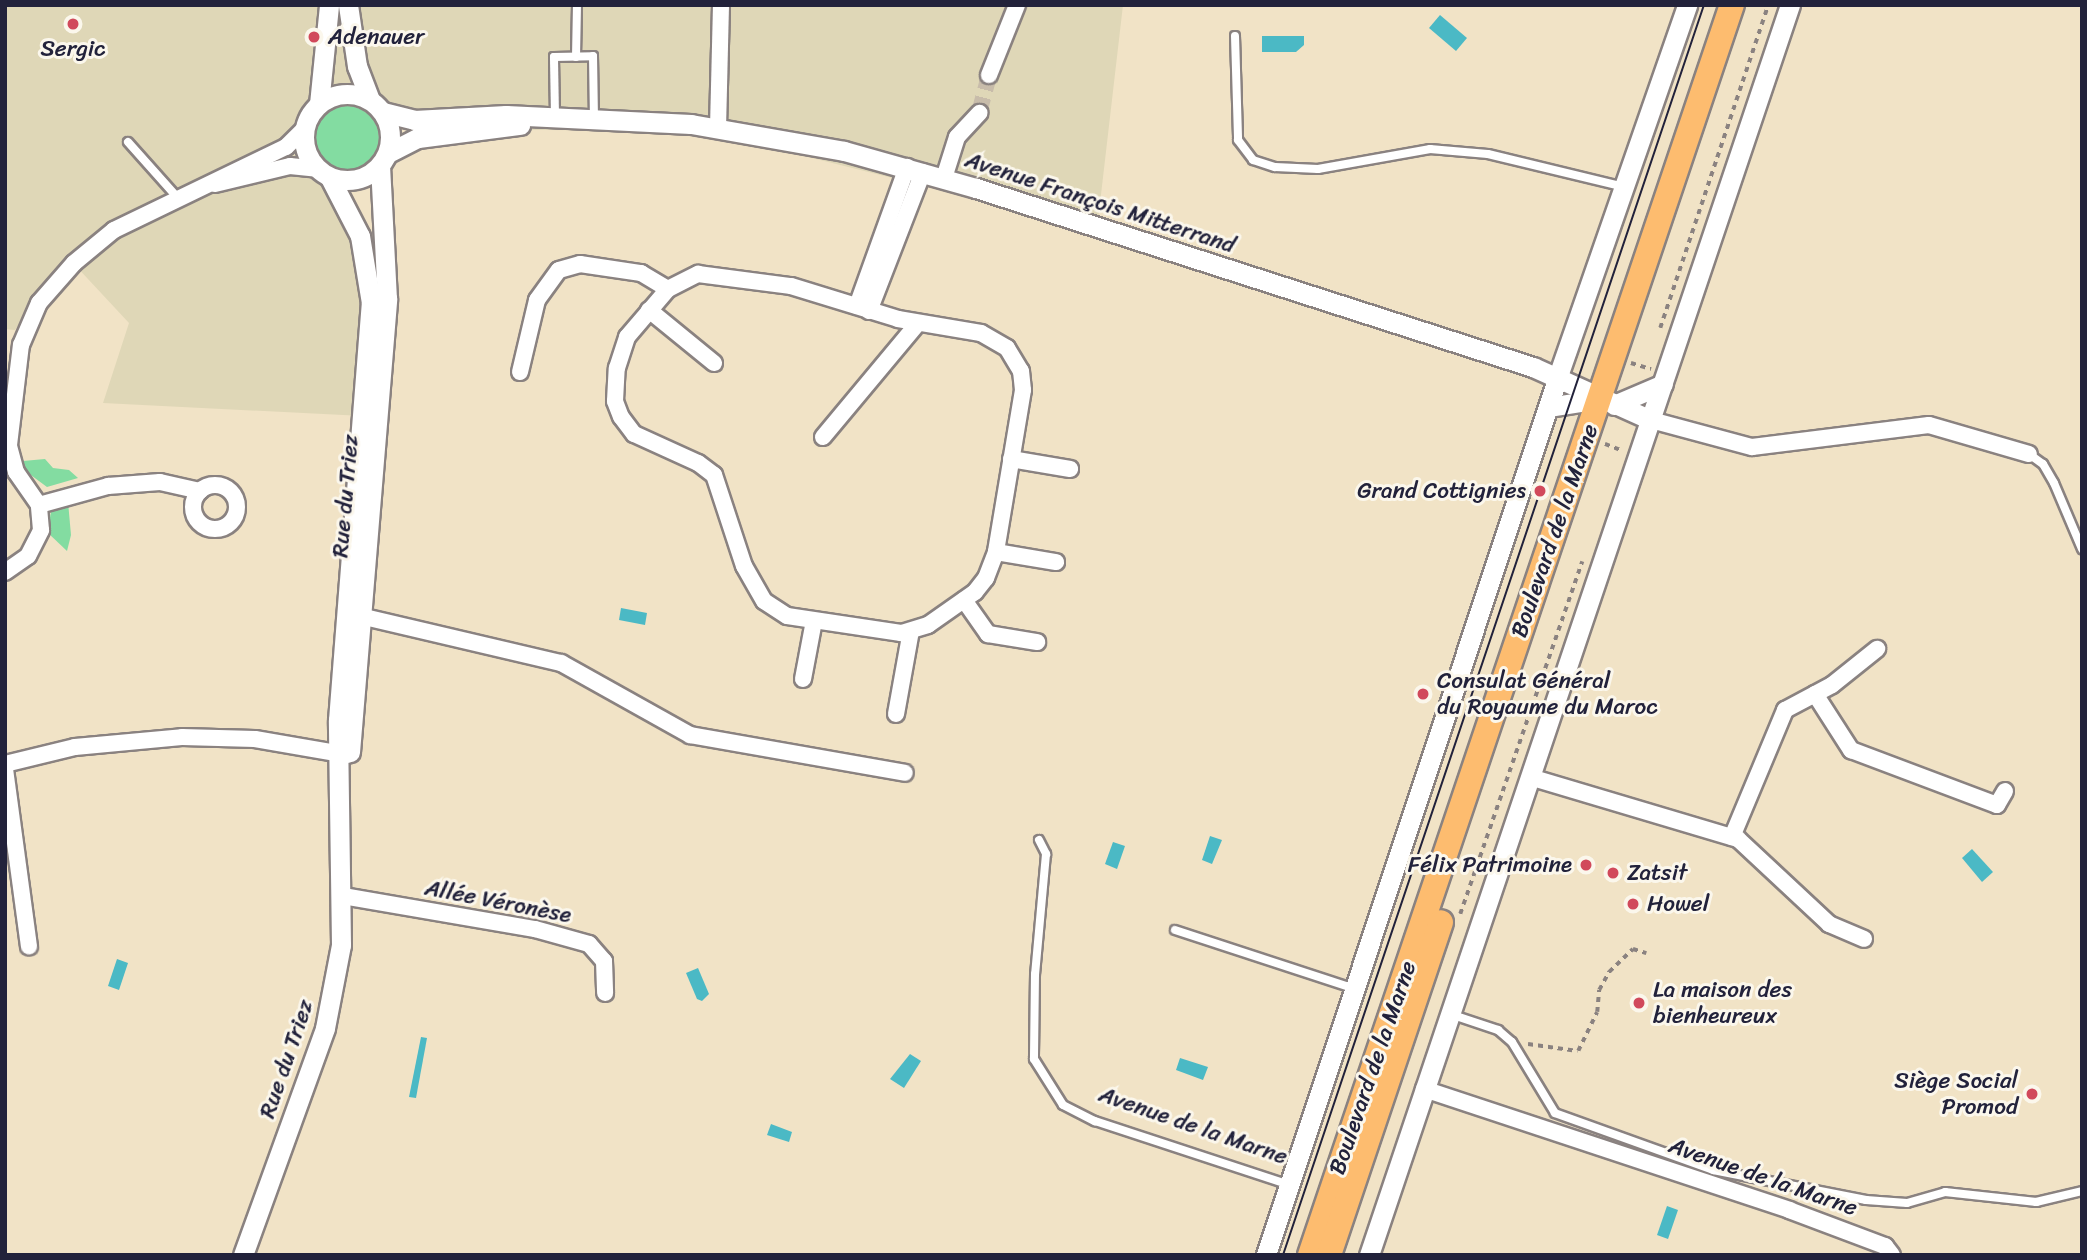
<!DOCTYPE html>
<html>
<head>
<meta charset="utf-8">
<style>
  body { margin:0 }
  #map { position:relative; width:2087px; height:1260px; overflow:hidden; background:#f1e3c6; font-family:Sriracha,sans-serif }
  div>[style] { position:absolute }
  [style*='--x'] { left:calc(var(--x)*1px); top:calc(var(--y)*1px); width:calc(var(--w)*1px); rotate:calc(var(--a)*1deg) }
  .built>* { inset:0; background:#dfd7b7 }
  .green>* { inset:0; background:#83dca1 }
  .round { border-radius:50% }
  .water>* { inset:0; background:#4bb9c5 }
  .minor-tunnel>* { height:16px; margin-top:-8px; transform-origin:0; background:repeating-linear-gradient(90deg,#c8bcaa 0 16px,transparent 0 24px) }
  .path>* { height:3.5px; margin-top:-1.75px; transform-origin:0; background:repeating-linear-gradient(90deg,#8a8280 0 5px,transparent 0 10px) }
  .roads { filter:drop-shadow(2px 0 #8a8280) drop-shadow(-2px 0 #8a8280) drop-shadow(0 2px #8a8280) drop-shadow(0 -2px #8a8280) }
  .service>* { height:8px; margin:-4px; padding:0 4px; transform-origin:4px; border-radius:4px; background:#fff }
  .minor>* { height:16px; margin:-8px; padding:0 8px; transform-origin:8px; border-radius:8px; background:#fff }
  .minor>.ring { margin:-8px; padding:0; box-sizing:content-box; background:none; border:16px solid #fff; border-radius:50% }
  .tertiary>* { height:19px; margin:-9.5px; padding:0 9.5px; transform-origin:9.5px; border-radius:9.5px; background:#fff }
  .tertiary>.ring { margin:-9.5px; padding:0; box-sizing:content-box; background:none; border:19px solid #fff; border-radius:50% }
  .primary>* { height:24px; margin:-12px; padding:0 12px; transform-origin:12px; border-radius:12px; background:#fdbc6f }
  .tram>* { height:2px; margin:-1px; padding:0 1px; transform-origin:1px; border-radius:1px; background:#22223b }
  .dots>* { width:19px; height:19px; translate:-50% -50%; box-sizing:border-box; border:4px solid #fbf7ec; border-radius:50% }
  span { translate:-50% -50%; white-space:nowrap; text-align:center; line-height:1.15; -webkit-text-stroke:6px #fbf7ec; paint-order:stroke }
  .poi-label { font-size:23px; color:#22223b }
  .left { translate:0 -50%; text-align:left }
  .right { translate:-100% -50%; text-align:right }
  .street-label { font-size:23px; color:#22223b }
  .frame { position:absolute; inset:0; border:7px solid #22223b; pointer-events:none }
</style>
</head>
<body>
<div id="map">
  <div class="built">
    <div style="clip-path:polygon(5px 5px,1123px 5px,1097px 229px,704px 131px,408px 129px,339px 136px,383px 417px,103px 403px,129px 323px,74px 264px,42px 290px,15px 330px,5px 329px)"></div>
  </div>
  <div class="green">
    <div class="round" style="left:315px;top:106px;width:64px;height:64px"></div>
    <div style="clip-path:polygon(45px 459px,53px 468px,69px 470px,78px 478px,47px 487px,20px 467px,23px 461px)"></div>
    <div style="clip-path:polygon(68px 502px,71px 535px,67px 551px,47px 532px,51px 512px)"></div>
  </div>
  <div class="water">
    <div style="clip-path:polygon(1440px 15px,1467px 38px,1456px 51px,1429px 28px)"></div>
    <div style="clip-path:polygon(1262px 36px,1304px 36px,1304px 45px,1296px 52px,1262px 52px)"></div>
    <div style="clip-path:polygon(621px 608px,647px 613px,645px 625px,619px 620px)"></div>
    <div style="clip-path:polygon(1210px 836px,1222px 840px,1212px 864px,1202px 860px)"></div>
    <div style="clip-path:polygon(1113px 842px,1125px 846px,1117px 869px,1105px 864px)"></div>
    <div style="clip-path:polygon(1972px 849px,1993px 872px,1982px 882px,1962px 858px)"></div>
    <div style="clip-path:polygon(117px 959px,128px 963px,119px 990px,108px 986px)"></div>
    <div style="clip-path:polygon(698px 968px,709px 994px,702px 1001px,697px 999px,686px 973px)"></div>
    <div style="clip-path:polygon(421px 1037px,427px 1038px,416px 1098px,409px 1097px)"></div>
    <div style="clip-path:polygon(910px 1054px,921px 1061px,904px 1088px,890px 1079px)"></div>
    <div style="clip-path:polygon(1180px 1058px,1208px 1067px,1203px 1080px,1176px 1070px)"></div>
    <div style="clip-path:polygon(771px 1124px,792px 1132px,789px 1142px,767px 1135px)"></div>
    <div style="clip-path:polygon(1667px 1206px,1678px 1210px,1668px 1239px,1657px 1235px)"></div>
  </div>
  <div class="minor-tunnel">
    <div style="--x:979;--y:113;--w:39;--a:-75"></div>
  </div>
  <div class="path">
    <div style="--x:1660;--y:328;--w:341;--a:-71.5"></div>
    <div style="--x:1631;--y:363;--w:21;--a:17"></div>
    <div style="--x:1605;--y:444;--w:17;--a:21"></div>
    <div style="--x:1460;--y:914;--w:373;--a:-70.9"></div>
    <div style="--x:1528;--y:1044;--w:50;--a:8"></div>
    <div style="--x:1578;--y:1051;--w:43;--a:-64"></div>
    <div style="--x:1597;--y:1012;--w:22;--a:-85"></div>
    <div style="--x:1599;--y:990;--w:21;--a:-61"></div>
    <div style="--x:1609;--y:972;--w:33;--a:-44"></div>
    <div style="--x:1633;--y:949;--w:14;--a:17"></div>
  </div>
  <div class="roads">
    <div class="service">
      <div style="--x:1235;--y:36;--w:104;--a:88.3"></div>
      <div style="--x:1238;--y:140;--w:25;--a:53"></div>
      <div style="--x:1253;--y:160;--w:23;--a:18"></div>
      <div style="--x:1275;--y:167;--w:43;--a:2.7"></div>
      <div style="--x:1318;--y:169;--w:114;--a:-10.1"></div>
      <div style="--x:1430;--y:149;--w:58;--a:4.9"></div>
      <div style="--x:1488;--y:154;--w:140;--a:13.6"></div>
      <div style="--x:576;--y:57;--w:52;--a:-88.9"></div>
      <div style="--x:555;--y:116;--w:59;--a:-91"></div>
      <div style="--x:554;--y:57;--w:39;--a:-1"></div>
      <div style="--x:593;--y:56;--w:63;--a:89.1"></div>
      <div style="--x:128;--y:142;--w:74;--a:48.3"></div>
      <div style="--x:2029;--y:454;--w:17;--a:36"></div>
      <div style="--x:2043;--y:464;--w:22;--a:60"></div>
      <div style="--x:2054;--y:483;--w:72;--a:67"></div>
      <div style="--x:1039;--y:840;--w:16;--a:63"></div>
      <div style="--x:1046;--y:854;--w:121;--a:95.2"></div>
      <div style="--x:1035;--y:974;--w:85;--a:90.7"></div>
      <div style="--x:1034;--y:1059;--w:54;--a:57.8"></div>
      <div style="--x:1063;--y:1105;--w:36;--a:27"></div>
      <div style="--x:1095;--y:1121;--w:205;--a:18.2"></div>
      <div style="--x:1175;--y:930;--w:189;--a:18.1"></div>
      <div style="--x:1450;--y:1014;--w:51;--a:18.4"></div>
      <div style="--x:1498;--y:1030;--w:18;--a:41"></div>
      <div style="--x:1512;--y:1042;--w:83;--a:58.8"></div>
      <div style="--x:1555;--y:1113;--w:168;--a:19.8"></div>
      <div style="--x:1713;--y:1170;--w:156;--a:11.1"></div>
      <div style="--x:1866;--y:1200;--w:41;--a:4.2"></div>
      <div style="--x:1907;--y:1203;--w:40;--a:-16"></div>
      <div style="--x:1945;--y:1192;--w:92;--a:6.3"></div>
      <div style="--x:2036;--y:1202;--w:47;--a:-13.4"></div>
    </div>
    <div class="minor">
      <div style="--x:989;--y:75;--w:75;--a:-68.2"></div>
      <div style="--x:718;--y:128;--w:123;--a:-88.6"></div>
      <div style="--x:944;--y:178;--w:43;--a:-72.4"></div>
      <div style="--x:957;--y:137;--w:33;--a:-47"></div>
      <div style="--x:215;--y:184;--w:77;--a:-13.5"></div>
      <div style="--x:290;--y:166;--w:27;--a:6"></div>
      <div style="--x:698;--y:274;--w:94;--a:7.4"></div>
      <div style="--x:791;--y:286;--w:112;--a:17.1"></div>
      <div style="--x:898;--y:319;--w:84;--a:9.6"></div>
      <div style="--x:981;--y:333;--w:30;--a:30"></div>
      <div style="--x:1007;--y:348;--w:27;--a:59"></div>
      <div style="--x:1021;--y:371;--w:19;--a:84"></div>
      <div style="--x:1023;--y:390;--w:164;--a:99.5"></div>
      <div style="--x:996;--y:552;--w:28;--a:111"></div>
      <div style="--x:986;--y:578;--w:18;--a:128"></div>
      <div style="--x:975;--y:592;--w:57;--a:144.9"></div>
      <div style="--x:928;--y:625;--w:28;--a:163"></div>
      <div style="--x:901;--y:633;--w:115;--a:-171.5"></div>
      <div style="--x:787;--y:616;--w:27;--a:-147"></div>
      <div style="--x:764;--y:601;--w:40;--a:-119.7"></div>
      <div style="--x:744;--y:566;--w:96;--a:-108.2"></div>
      <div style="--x:714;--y:475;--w:20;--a:-143"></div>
      <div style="--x:698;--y:463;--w:70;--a:-155.6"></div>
      <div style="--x:634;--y:434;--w:21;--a:-127"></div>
      <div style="--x:621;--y:417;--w:17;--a:-111"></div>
      <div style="--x:615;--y:401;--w:33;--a:-87"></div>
      <div style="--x:617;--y:368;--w:33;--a:-72"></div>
      <div style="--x:627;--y:337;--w:63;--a:-49.5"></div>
      <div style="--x:668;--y:289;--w:34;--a:-27"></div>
      <div style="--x:857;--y:306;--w:148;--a:-70.2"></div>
      <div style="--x:649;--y:310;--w:84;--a:39.2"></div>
      <div style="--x:869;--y:311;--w:149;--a:-68.8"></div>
      <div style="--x:520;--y:372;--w:74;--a:-76.7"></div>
      <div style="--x:537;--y:300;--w:37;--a:-54"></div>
      <div style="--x:559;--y:270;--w:22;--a:-16"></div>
      <div style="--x:580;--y:264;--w:62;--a:8.4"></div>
      <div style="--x:641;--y:273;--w:31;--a:31"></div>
      <div style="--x:1651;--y:420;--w:105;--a:15"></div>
      <div style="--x:1752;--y:447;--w:178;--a:-7.1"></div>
      <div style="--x:1929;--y:425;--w:104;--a:16.2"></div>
      <div style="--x:823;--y:437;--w:148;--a:-50.2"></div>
      <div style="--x:1011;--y:459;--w:60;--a:9.6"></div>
      <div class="ring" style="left:193px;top:485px;width:28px;height:28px"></div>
      <div style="--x:39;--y:505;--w:72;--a:-15.4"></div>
      <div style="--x:108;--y:486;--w:52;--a:-4.4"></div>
      <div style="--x:160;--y:482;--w:41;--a:12.7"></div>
      <div style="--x:996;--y:552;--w:61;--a:9.5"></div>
      <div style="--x:5;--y:572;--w:28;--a:-35"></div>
      <div style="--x:28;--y:556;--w:29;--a:-63"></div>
      <div style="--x:41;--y:530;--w:25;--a:-95"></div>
      <div style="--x:39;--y:505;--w:40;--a:-124.9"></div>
      <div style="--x:16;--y:472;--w:28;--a:-105"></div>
      <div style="--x:9;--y:445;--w:101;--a:-83.2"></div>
      <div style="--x:21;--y:345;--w:46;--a:-66.8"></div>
      <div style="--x:39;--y:303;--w:53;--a:-48.8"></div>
      <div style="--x:74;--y:263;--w:52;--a:-39.5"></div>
      <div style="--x:114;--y:230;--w:191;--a:-25.8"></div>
      <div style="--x:286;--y:147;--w:25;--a:-45"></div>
      <div style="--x:964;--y:600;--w:42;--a:54.8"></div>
      <div style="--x:988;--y:634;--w:50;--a:9.3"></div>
      <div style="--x:352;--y:614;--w:215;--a:13.2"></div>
      <div style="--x:561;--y:663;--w:148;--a:29.2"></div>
      <div style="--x:690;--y:735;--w:218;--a:10"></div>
      <div style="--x:803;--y:679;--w:59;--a:-79.3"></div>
      <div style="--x:1815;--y:694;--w:67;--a:57.3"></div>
      <div style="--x:1851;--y:750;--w:156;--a:20.6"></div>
      <div style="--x:1997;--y:805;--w:16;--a:-60"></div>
      <div style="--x:896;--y:714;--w:84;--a:-79.8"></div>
      <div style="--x:5;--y:764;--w:72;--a:-13.7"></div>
      <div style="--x:75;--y:747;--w:107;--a:-5.3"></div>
      <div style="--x:182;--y:737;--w:73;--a:1.6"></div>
      <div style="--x:255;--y:739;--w:94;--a:9.8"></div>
      <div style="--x:5;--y:769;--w:179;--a:82.3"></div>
      <div style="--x:1530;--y:777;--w:217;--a:16.6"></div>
      <div style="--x:1738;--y:839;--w:125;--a:43"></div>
      <div style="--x:1829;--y:924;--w:38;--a:23"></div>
      <div style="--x:1732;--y:837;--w:138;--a:-67.3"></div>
      <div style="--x:1785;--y:710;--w:53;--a:-28"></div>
      <div style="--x:1832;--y:685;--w:58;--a:-38.7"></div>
      <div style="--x:343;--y:896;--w:195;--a:9.8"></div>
      <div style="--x:535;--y:929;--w:56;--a:15.5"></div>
      <div style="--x:589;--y:944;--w:23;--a:49"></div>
      <div style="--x:604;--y:961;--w:32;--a:88"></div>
      <div style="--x:1424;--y:1089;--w:385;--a:18.3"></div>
      <div style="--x:1789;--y:1210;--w:103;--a:20.6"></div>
      <div style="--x:1885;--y:1246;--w:11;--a:52"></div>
    </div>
    <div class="tertiary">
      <div style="--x:348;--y:5;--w:62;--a:81.6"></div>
      <div style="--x:357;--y:66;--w:36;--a:69"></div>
      <div class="ring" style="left:304px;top:94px;width:67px;height:67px"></div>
      <div style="--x:319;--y:104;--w:100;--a:-84.2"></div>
      <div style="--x:383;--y:112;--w:32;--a:14"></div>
      <div style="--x:414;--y:120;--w:92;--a:-3.1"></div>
      <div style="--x:506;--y:115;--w:185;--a:2.8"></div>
      <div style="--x:691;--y:124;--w:155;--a:10"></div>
      <div style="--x:844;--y:151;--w:137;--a:15.7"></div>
      <div style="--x:976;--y:188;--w:585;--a:17.82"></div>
      <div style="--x:1533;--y:367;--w:129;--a:24.2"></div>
      <div style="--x:388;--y:153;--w:34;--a:-27"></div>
      <div style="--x:418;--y:138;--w:103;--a:-7.3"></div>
      <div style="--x:1614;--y:405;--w:53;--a:-23.2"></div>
      <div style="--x:1548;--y:407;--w:53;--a:-8.7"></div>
      <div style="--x:350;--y:752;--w:455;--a:-85.3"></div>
      <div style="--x:387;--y:299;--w:133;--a:-93"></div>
      <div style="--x:243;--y:1255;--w:241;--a:-70.1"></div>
      <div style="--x:325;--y:1028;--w:85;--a:-79.1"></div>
      <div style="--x:341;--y:945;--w:225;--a:-90.8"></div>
      <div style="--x:338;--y:720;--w:418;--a:-85.5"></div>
      <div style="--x:371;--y:303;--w:68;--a:-99.3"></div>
      <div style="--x:360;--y:236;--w:65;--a:-117.3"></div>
      <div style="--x:1266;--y:1255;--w:926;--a:-71.62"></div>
      <div style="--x:1558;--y:376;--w:393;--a:-70.8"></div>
      <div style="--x:1369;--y:1255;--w:1319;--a:-71.39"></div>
    </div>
    <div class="primary">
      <div style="--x:1310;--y:1255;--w:1319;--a:-71.35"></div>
      <div style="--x:1329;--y:1255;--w:351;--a:-71.4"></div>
    </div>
  </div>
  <div class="tram">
    <div style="--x:1283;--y:1255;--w:1319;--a:-71.39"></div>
  </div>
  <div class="dots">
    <div style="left:73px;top:24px;background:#d1495b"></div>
    <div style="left:314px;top:37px;background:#d1495b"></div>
    <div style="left:1540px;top:491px;background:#d1495b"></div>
    <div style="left:1423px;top:694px;background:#d1495b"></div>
    <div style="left:1586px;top:865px;background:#d1495b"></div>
    <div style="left:1613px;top:873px;background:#d1495b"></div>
    <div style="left:1633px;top:904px;background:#d1495b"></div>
    <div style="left:1639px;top:1003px;background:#d1495b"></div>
    <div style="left:2032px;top:1094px;background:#d1495b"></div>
  </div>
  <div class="poi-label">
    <span class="left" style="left:328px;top:37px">Adenauer</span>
    <span style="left:73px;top:49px">Sergic</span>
    <span class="right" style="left:1526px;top:491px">Grand Cottignies</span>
    <span class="left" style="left:1437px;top:694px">Consulat Général<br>du Royaume du Maroc</span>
    <span class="right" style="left:1572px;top:865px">Félix Patrimoine</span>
    <span class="left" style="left:1627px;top:873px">Zatsit</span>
    <span class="left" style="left:1647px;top:904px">Howel</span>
    <span class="left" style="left:1653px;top:1003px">La maison des<br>bienheureux</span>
    <span class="right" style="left:2018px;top:1094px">Siège Social<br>Promod</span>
  </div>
  <div class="street-label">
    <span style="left:1100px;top:203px;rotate:18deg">Avenue François Mitterrand</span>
    <span style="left:346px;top:496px;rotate:-85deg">Rue du Triez</span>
    <span style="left:1555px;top:531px;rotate:-71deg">Boulevard de la Marne</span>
    <span style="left:498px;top:902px;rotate:11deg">Allée Véronèse</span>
    <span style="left:287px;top:1059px;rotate:-71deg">Rue du Triez</span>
    <span style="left:1373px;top:1068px;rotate:-71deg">Boulevard de la Marne</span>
    <span style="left:1193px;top:1126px;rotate:19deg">Avenue de la Marne</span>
    <span style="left:1763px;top:1177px;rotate:19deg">Avenue de la Marne</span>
  </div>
  <div class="frame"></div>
</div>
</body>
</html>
